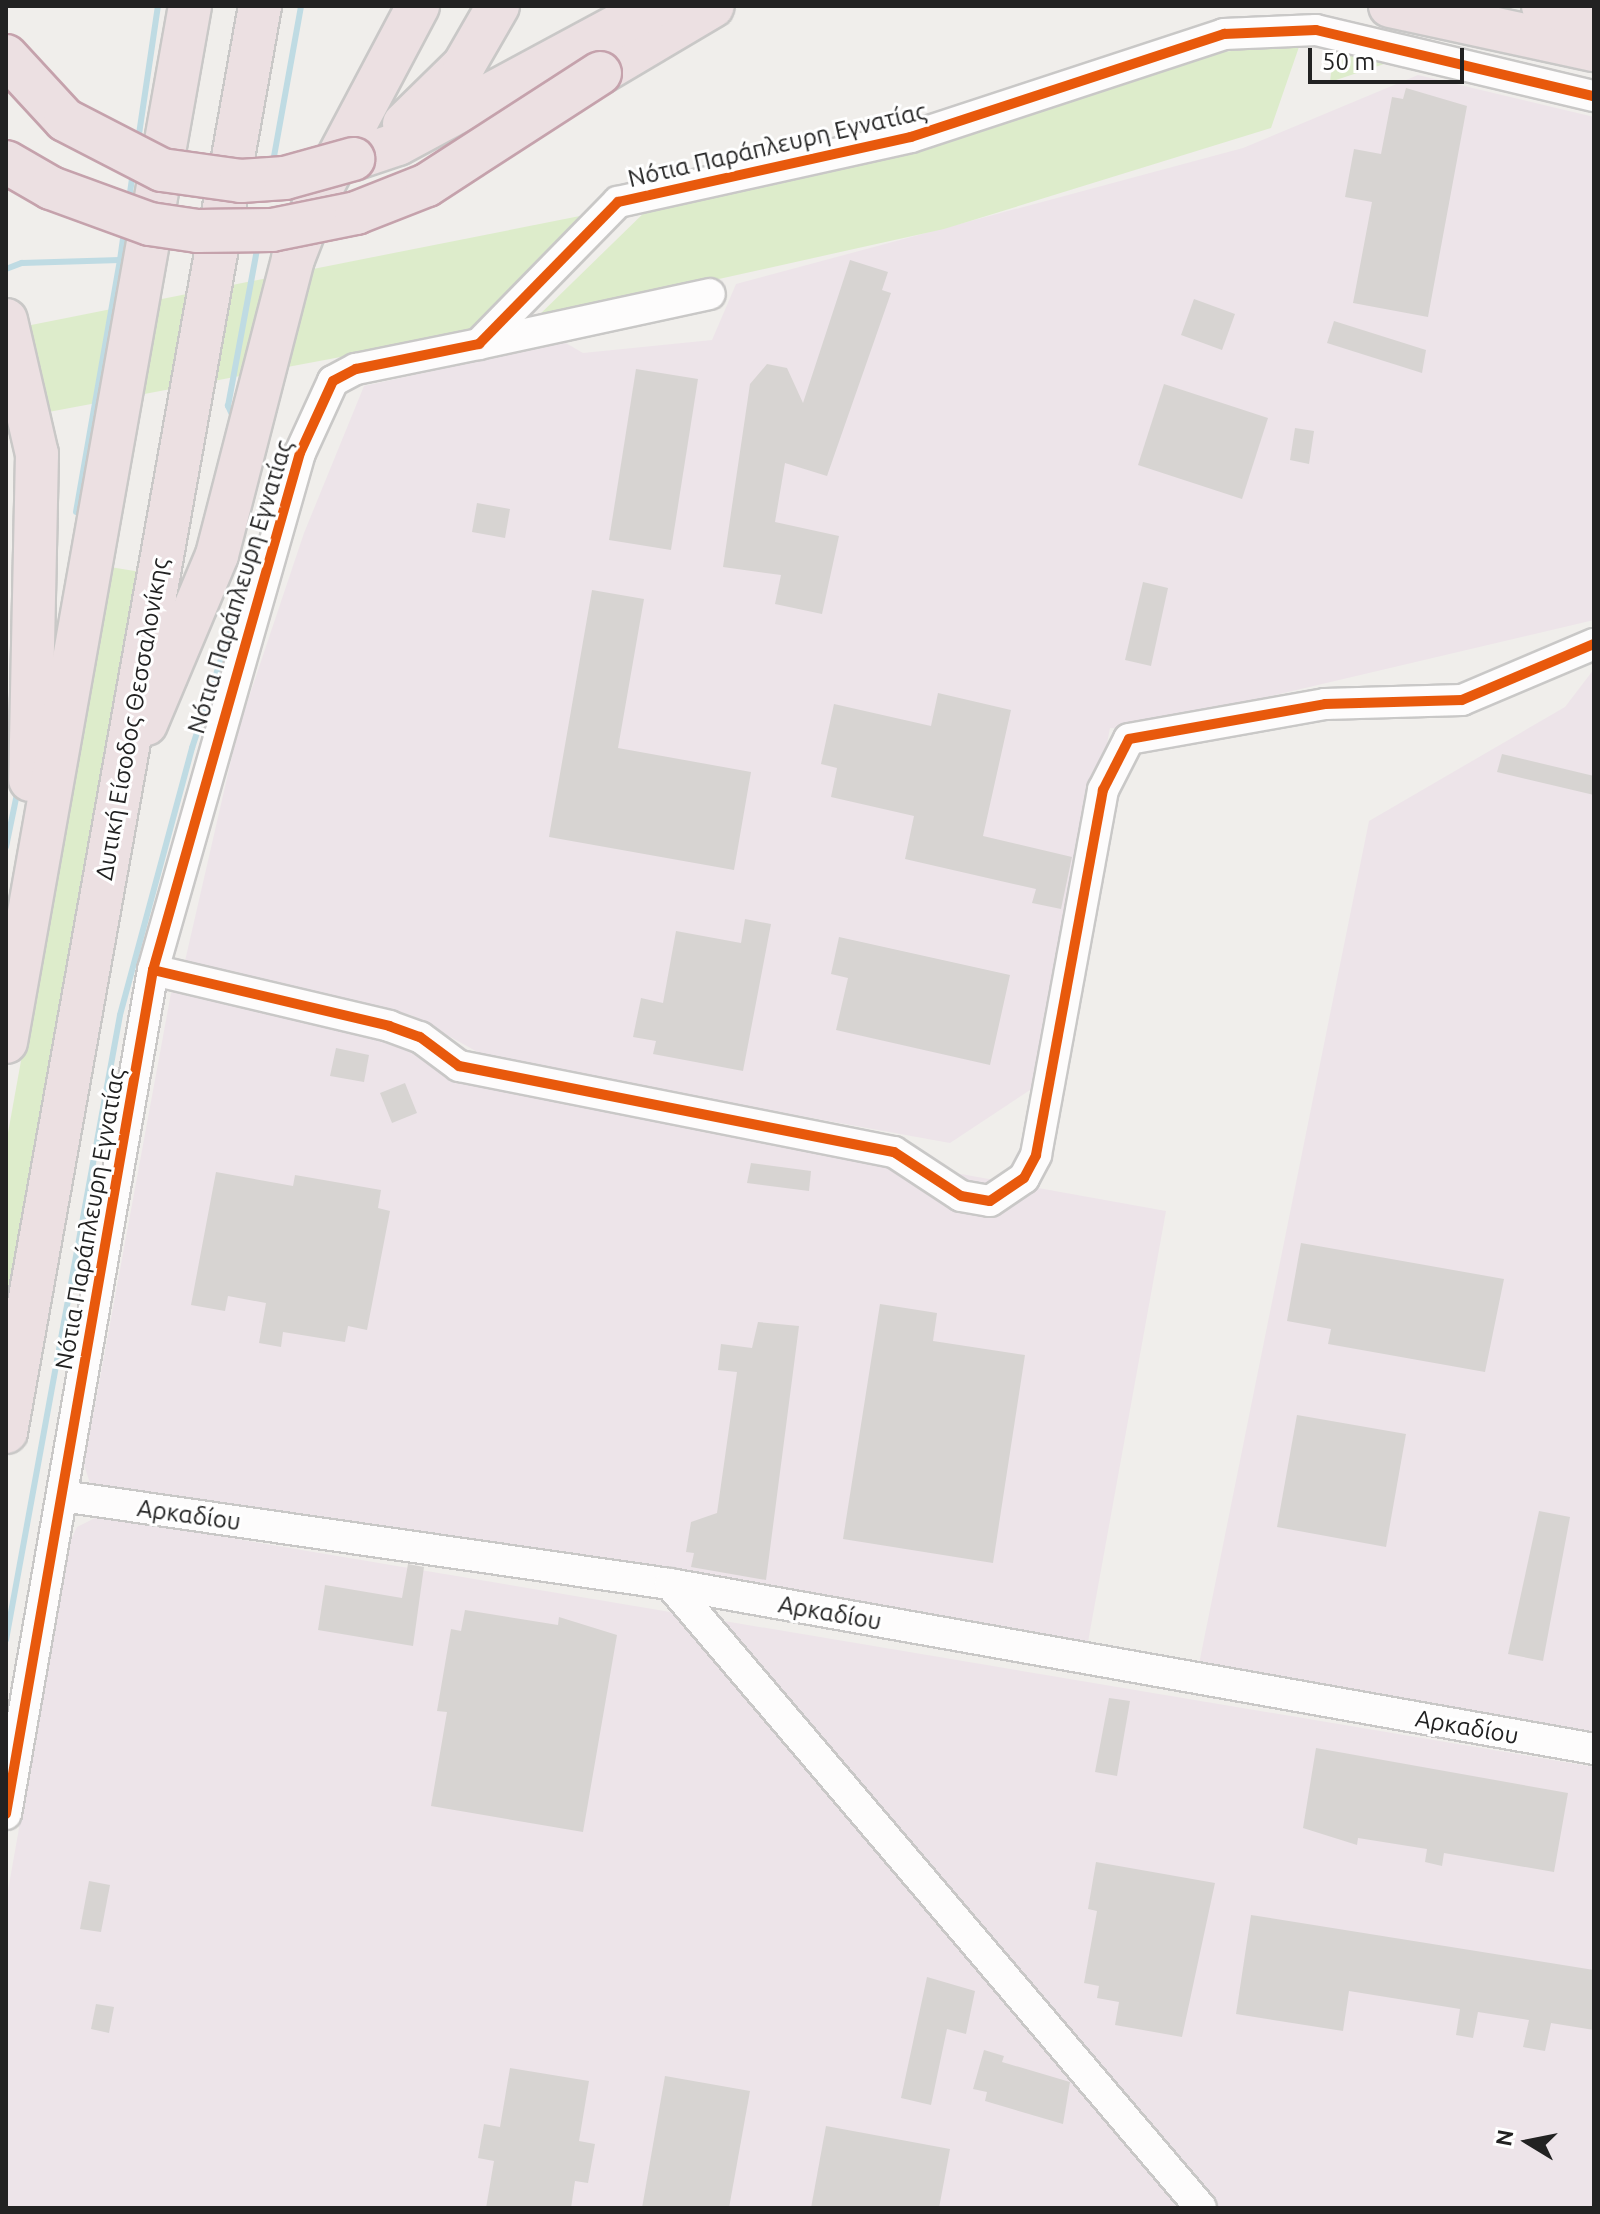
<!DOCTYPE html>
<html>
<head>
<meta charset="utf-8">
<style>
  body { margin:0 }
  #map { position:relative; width:1600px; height:2214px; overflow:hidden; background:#f0eeeb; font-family:Ubuntu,sans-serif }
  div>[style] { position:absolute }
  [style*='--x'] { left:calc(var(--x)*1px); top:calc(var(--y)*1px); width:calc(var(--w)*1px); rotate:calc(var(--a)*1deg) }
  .industrial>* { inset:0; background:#ede4e9 }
  .grass>* { inset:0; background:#ddeccb }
  .stream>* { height:6px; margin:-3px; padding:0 3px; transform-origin:3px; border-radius:3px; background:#bfdbe3 }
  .building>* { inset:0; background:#d7d4d2 }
  .roads { filter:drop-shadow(2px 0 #c9c8c7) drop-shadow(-2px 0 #c9c8c7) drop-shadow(0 2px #c9c8c7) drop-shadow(0 -2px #c9c8c7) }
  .minor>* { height:30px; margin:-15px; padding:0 15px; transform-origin:15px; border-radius:15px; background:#fdfcfc }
  .highway>* { height:42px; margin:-21px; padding:0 21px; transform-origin:21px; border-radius:21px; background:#ece0e2 }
  .bridges { filter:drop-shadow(2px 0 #c5a2ac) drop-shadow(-2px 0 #c5a2ac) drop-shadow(0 2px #c5a2ac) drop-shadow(0 -2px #c5a2ac) }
  .highway-bridge>* { height:42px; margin:-21px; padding:0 21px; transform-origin:21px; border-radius:21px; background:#ece0e2 }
  .cycleway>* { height:10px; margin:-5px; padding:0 5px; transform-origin:5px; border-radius:5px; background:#e8590c }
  span { translate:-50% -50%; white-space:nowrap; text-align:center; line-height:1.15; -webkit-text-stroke:6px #fff; paint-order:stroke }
  .street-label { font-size:24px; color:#222 }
  .frame { position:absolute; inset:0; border:8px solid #222; pointer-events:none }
  .north { position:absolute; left:1488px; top:2102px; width:80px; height:80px; -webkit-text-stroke:6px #fff; paint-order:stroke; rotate:280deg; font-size:22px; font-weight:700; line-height:32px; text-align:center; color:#222 }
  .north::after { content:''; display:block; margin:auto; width:28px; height:36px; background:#222; clip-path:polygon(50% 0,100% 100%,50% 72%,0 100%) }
  .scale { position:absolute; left:1308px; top:48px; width:156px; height:36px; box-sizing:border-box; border:4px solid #222; border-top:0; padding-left:10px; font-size:24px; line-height:28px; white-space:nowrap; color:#222; -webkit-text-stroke:6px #fff; paint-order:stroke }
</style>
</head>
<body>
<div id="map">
  <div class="industrial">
    <div style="clip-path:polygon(1418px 75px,1594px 117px,1594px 620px,1131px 729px,1110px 728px,1042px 1082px,950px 1143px,492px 1060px,411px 1015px,185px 961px,238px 730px,304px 533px,364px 386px,564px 342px,583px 353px,712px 340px,736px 284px,1243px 148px)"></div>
    <div style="clip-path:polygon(1594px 669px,1594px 1743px,1197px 1674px,1369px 821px,1565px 707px)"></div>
    <div style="clip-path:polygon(180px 989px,399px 1043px,464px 1082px,506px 1092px,1166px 1211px,1086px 1653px,91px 1486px,84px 1465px,171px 993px)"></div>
    <div style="clip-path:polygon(99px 1516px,1594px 1767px,1594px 2208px,6px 2208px,6px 1902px,69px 1544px,77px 1527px)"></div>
  </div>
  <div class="grass">
    <div style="clip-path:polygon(1300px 44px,1271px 128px,944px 229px,534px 320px,651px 206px,779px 184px,1027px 116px,1222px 52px)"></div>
    <div style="clip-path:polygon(1334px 48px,1390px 62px,1330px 82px)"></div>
    <div style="clip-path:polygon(590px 214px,474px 332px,6px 420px,6px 330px)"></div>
    <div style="clip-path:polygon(110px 567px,147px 573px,6px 1338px,6px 1144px)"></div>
  </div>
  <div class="stream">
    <div style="--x:138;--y:141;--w:136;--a:-81.6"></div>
    <div style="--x:273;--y:162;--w:158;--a:-79.8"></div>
    <div style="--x:129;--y:200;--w:29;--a:-82"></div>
    <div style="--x:6;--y:269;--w:17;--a:-21"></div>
    <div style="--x:22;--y:263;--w:98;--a:-1.8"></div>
    <div style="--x:120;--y:260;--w:29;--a:-82"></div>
    <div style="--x:235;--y:421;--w:17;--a:-115"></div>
    <div style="--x:228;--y:406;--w:165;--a:-79.5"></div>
    <div style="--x:76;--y:512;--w:256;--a:-80.1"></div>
    <div style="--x:6;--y:847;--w:59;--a:-78.3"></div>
    <div style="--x:6;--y:1640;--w:635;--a:-79.66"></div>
    <div style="--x:120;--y:1015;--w:277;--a:-74.9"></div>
    <div style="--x:192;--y:748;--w:213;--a:-71.9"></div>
  </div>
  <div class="building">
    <div style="clip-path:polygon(1406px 88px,1467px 106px,1428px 317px,1353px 303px,1372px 202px,1345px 197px,1354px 149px,1381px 154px,1392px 97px,1403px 99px)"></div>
    <div style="clip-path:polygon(850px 260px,888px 272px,882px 290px,891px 293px,827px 476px,785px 463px,775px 522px,839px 536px,822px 614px,775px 604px,781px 575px,723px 567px,750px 384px,767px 364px,787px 368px,803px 403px)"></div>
    <div style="clip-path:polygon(1194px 299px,1235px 314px,1222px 350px,1181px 335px)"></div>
    <div style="clip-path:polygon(1334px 321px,1426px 350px,1422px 373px,1327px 343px)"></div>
    <div style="clip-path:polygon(636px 369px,698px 379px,671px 550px,609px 540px)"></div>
    <div style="clip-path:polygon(1164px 384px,1268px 418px,1242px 499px,1138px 465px)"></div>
    <div style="clip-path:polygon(1295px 428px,1314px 431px,1309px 464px,1290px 460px)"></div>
    <div style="clip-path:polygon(477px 503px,510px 509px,505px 538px,472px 532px)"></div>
    <div style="clip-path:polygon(1143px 582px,1168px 588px,1151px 666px,1125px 660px)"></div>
    <div style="clip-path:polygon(592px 590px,644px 599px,618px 748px,751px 772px,734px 870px,549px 837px)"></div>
    <div style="clip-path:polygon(938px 693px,1011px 710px,983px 836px,1072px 857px,1061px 909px,1032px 903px,1036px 889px,905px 859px,914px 816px,831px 797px,837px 768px,821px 764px,834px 704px,931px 726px)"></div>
    <div style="clip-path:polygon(1502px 754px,1594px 776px,1594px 795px,1497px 772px)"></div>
    <div style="clip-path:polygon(745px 919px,771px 924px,743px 1071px,653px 1054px,656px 1041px,633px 1037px,641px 998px,663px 1003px,676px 931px,741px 943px)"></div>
    <div style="clip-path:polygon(839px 937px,1010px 975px,990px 1065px,836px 1030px,848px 978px,831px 974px)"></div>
    <div style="clip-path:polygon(336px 1048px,369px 1055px,364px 1082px,330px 1076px)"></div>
    <div style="clip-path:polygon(405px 1083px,417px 1113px,392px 1123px,380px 1093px)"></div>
    <div style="clip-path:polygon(751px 1163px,811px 1171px,809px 1191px,747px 1183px)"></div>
    <div style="clip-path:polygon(216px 1172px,293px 1186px,295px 1175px,381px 1190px,378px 1208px,390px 1211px,367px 1330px,348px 1326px,345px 1342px,283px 1332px,281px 1347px,259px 1343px,266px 1303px,228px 1296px,225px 1311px,191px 1305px)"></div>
    <div style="clip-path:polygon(1301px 1243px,1504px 1279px,1485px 1372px,1328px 1344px,1331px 1329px,1287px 1321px)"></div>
    <div style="clip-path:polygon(880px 1304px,937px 1313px,933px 1341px,1025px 1355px,993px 1563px,843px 1539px)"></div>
    <div style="clip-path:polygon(758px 1322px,799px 1326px,766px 1580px,691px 1567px,694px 1553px,686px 1552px,691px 1522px,717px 1513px,737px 1372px,718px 1370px,721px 1344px,752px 1348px)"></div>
    <div style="clip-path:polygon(1297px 1415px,1406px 1434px,1386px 1547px,1277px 1527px)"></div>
    <div style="clip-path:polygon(1539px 1511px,1570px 1517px,1543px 1661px,1508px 1654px)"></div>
    <div style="clip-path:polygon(408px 1564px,424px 1567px,413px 1646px,318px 1630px,325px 1585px,402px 1598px)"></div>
    <div style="clip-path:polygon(465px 1610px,558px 1625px,559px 1617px,617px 1635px,583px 1832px,431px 1806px,447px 1712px,437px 1711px,451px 1629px,461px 1631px)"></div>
    <div style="clip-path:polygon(1109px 1698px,1130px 1701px,1117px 1776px,1095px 1772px)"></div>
    <div style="clip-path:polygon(1316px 1748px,1568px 1793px,1554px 1872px,1444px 1853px,1442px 1866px,1425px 1862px,1427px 1849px,1358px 1838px,1357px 1845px,1303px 1828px)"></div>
    <div style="clip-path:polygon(1096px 1862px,1215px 1883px,1182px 2037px,1115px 2025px,1119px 2002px,1097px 1998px,1099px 1986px,1084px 1983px,1097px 1911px,1088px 1909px)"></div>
    <div style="clip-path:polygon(89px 1881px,110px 1885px,101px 1932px,80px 1929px)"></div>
    <div style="clip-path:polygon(1251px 1915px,1594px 1970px,1594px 2030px,1551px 2023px,1545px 2051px,1523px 2047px,1529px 2020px,1478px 2012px,1473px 2038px,1456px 2035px,1460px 2009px,1349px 1991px,1343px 2031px,1236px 2014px)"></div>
    <div style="clip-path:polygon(927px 1977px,975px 1991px,966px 2034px,947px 2029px,931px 2105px,901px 2098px)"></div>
    <div style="clip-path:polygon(96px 2004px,114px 2007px,109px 2033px,91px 2029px)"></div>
    <div style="clip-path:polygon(984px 2050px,1004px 2056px,1002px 2062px,1070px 2082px,1063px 2124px,985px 2101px,987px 2092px,973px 2089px)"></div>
    <div style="clip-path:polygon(510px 2068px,589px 2081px,579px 2141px,595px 2144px,588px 2183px,575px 2181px,571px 2208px,486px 2208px,494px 2161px,478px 2158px,484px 2124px,500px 2127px)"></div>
    <div style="clip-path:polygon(665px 2076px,750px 2091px,729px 2208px,642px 2208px)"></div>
    <div style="clip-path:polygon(826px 2126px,950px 2149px,939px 2208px,811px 2208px)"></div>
  </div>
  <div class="roads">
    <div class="minor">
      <div style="--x:479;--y:344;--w:236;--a:-12.2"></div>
      <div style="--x:153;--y:970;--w:243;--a:13.3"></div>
      <div style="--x:389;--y:1026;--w:33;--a:20"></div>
      <div style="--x:420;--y:1037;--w:49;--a:36.6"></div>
      <div style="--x:459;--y:1066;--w:443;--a:11.2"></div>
      <div style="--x:894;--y:1152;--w:80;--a:33.3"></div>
      <div style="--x:961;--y:1196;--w:29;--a:10"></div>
      <div style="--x:990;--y:1201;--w:41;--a:-34.1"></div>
      <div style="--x:1024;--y:1178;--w:26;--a:-62"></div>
      <div style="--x:1036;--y:1155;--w:371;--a:-79.6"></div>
      <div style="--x:1103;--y:790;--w:57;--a:-63"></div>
      <div style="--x:1129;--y:739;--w:199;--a:-10.1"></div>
      <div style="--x:1325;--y:704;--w:137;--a:-1.7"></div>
      <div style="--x:1462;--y:700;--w:143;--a:-23"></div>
      <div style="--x:62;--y:1496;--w:614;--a:8.24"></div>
      <div style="--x:670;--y:1584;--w:939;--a:10.12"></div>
      <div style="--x:670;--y:1584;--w:819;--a:49.6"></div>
      <div style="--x:6;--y:1814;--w:857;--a:-80.12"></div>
      <div style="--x:153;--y:970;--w:537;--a:-74.13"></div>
      <div style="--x:300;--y:453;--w:79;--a:-65.4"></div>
      <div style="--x:333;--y:381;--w:26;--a:-28"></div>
      <div style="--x:356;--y:369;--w:126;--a:-11.5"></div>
      <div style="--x:479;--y:344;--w:199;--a:-45.6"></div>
      <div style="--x:618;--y:202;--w:300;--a:-12.5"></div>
      <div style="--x:911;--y:137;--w:330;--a:-18.2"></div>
      <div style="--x:1224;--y:34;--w:92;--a:-2.5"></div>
      <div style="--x:1316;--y:30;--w:286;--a:13.4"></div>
    </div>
    <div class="highway">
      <div style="--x:1390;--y:6;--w:209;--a:12.2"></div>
      <div style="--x:1543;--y:6;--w:52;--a:11.1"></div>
      <div style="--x:600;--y:73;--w:131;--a:-30.7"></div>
      <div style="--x:404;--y:124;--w:84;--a:-44.5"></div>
      <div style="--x:464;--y:65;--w:68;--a:-60"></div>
      <div style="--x:353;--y:159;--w:47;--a:-18.4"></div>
      <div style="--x:398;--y:144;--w:291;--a:-28.3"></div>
      <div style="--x:6;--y:320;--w:138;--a:77"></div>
      <div style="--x:37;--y:454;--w:326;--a:91.2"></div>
      <div style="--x:146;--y:724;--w:183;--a:-67.2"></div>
      <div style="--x:217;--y:555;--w:306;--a:-75.6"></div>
      <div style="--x:293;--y:259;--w:69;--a:-68.7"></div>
      <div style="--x:318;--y:195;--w:214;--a:-62.1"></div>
      <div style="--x:6;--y:1042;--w:1052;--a:-79.93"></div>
      <div style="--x:6;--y:1432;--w:1448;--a:-79.9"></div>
    </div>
  </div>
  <div class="bridges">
    <div class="highway-bridge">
      <div style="--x:6;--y:56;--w:87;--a:47.3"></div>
      <div style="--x:65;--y:120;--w:109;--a:27.3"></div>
      <div style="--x:162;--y:170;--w:80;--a:7.9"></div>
      <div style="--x:241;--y:181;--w:44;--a:-3.9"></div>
      <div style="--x:285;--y:178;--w:71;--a:-15.6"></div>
      <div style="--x:6;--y:162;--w:52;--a:30"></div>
      <div style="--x:51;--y:188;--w:105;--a:20"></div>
      <div style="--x:150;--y:224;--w:48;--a:8.5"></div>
      <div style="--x:197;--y:231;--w:75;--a:-0.8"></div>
      <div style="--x:272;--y:230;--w:86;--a:-11.4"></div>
      <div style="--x:356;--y:213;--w:76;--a:-21.5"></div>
      <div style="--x:427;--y:185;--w:206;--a:-32.9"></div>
    </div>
  </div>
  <div class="cycleway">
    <div style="--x:153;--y:970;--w:243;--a:13.3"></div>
    <div style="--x:389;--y:1026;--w:33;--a:20"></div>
    <div style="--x:420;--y:1037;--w:49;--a:36.6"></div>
    <div style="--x:459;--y:1066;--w:443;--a:11.2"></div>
    <div style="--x:894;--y:1152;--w:80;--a:33.3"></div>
    <div style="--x:961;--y:1196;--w:29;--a:10"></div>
    <div style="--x:990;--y:1201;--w:41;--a:-34.1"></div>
    <div style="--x:1024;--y:1178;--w:26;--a:-62"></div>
    <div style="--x:1036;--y:1155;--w:371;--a:-79.6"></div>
    <div style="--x:1103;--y:790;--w:57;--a:-63"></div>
    <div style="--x:1129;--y:739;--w:199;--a:-10.1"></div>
    <div style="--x:1325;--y:704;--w:137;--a:-1.7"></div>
    <div style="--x:1462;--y:700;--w:143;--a:-23"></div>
    <div style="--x:6;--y:1814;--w:857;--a:-80.12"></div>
    <div style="--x:153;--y:970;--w:537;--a:-74.13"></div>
    <div style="--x:300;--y:453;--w:79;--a:-65.4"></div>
    <div style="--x:333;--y:381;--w:26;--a:-28"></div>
    <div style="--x:356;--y:369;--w:126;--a:-11.5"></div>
    <div style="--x:479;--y:344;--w:199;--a:-45.6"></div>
    <div style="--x:618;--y:202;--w:300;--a:-12.5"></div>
    <div style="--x:911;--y:137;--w:330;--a:-18.2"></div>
    <div style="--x:1224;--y:34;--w:92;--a:-2.5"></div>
    <div style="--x:1316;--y:30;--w:286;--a:13.4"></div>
  </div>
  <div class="street-label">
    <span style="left:777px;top:145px;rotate:-13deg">Νότια Παράπλευρη Εγνατίας</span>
    <span style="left:240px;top:587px;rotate:-73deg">Νότια Παράπλευρη Εγνατίας</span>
    <span style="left:132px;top:719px;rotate:-80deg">Δυτική Είσοδος Θεσσαλονίκης</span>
    <span style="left:90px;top:1219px;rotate:-80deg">Νότια Παράπλευρη Εγνατίας</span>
    <span style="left:189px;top:1515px;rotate:8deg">Αρκαδίου</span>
    <span style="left:830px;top:1613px;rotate:10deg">Αρκαδίου</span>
    <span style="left:1467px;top:1727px;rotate:10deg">Αρκαδίου</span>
  </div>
  <div class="frame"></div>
  <div class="north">N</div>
  <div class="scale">50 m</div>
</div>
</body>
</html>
